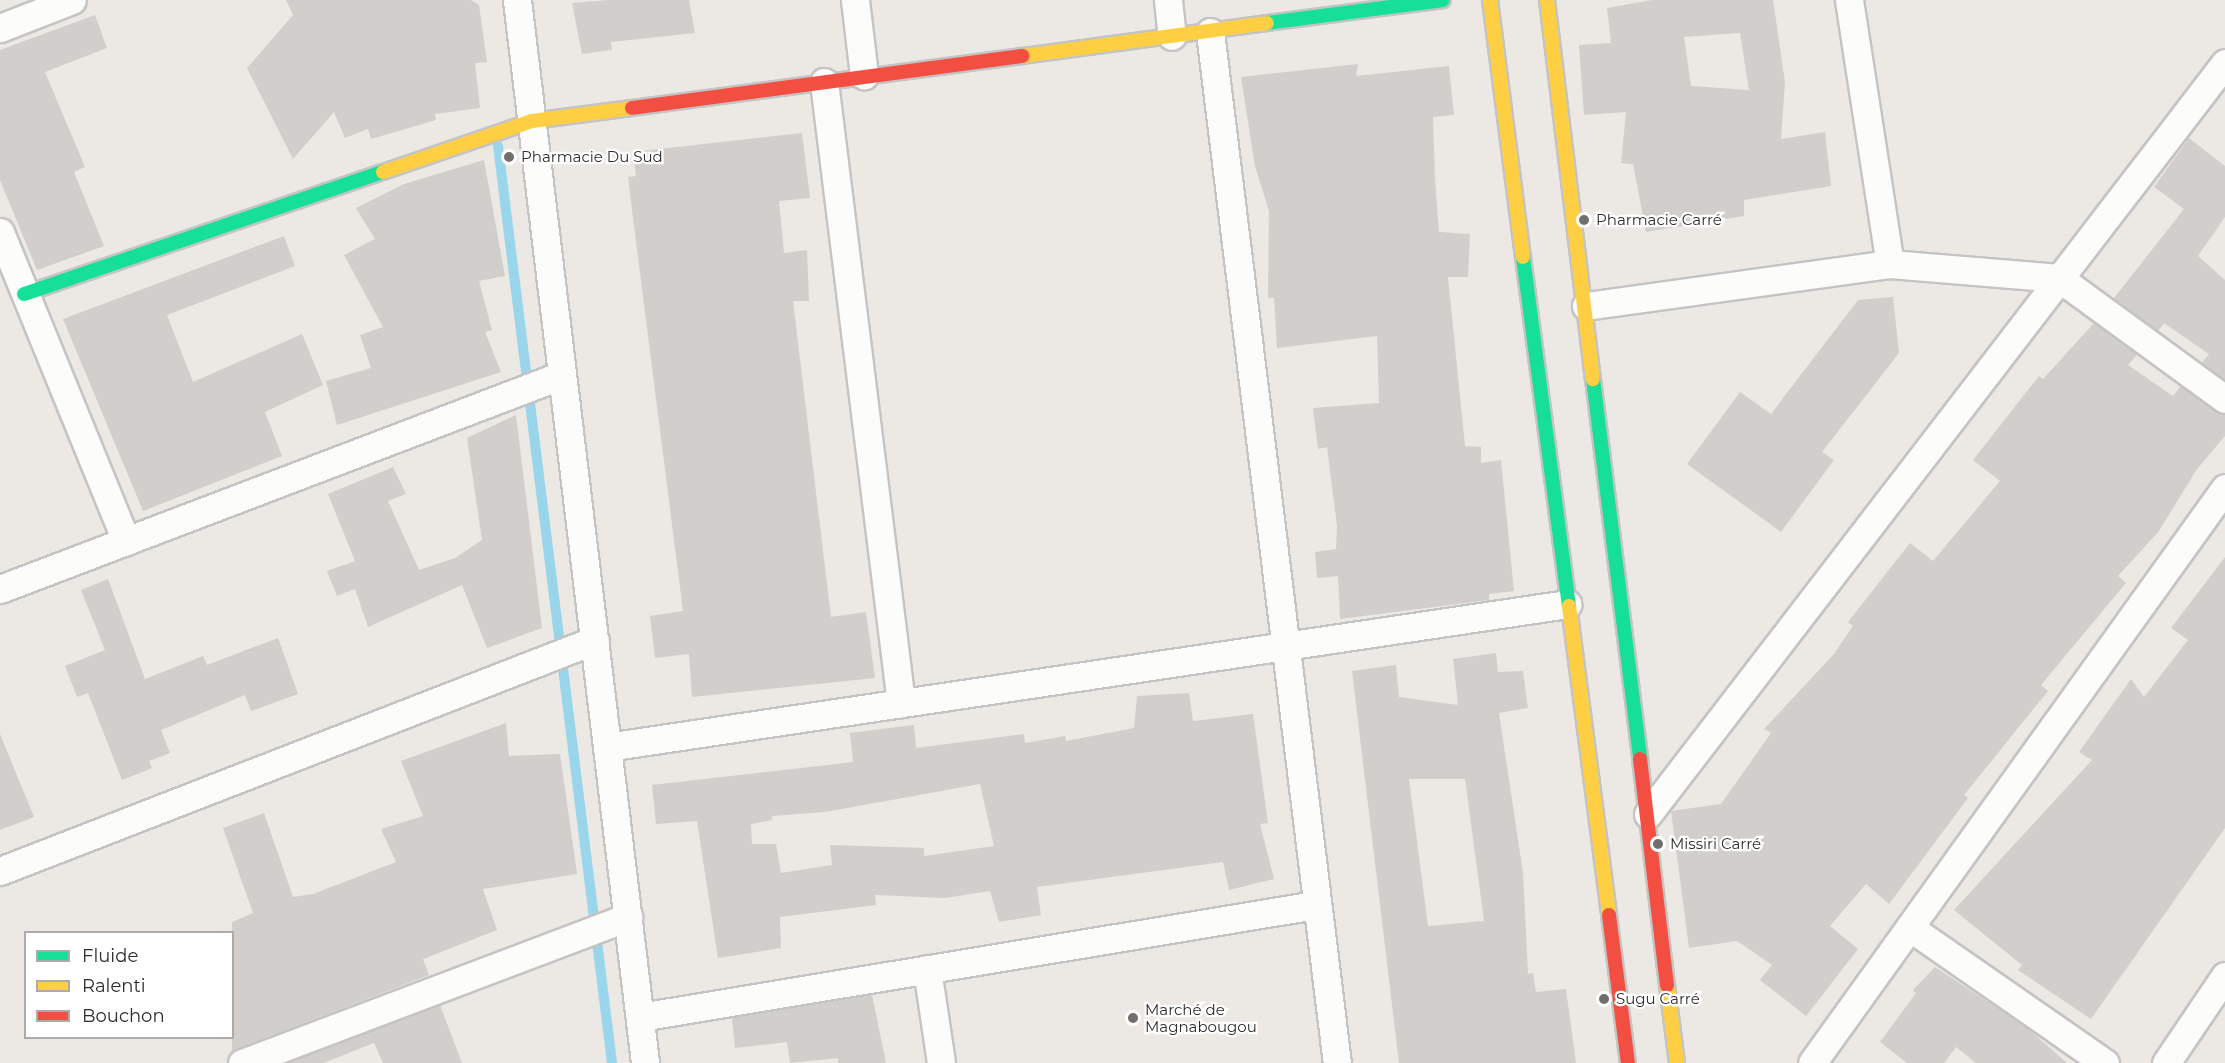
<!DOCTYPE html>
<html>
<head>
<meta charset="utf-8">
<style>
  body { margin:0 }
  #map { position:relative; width:2225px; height:1063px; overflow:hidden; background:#ece8e4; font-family:Montserrat,sans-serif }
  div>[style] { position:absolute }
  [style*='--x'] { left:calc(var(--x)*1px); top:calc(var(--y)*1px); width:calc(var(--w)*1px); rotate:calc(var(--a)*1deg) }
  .stream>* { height:10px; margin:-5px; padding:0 5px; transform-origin:5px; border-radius:5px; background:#99d6ec }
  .building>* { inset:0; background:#d1cecb }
  .roads { filter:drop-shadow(2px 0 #c5c4c5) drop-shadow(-2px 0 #c5c4c5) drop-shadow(0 2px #c5c4c5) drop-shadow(0 -2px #c5c4c5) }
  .street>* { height:27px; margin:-13.5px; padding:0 13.5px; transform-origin:13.5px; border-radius:13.5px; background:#fcfcfb }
  .fast>* { height:14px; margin:-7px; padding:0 7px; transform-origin:7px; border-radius:7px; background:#16e098 }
  .slow>* { height:14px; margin:-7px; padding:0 7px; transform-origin:7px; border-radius:7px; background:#ffcf43 }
  .jam>* { height:14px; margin:-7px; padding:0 7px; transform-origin:7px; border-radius:7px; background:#f24e42 }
  .dots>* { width:16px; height:16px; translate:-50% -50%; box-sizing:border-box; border:3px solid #fff; border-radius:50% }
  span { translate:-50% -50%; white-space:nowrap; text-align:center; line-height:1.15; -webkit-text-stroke:4.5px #fff; paint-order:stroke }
  .poi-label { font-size:15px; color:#2e2e2e }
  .left { translate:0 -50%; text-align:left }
  .legend { position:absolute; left:24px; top:931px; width:210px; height:108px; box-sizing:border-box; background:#fff; border:2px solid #ababab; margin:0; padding:8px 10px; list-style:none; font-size:18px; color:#2e2e2e }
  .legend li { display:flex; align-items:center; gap:12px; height:30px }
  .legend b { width:30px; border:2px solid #ababab }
</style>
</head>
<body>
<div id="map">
  <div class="stream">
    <div style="--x:498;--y:146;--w:924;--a:82.91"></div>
  </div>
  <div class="building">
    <div style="clip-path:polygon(286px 0,471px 0,479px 5px,487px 62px,475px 63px,480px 108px,435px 114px,436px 120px,371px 139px,368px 129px,345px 138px,334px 112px,293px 159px,247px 68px,293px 15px)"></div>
    <div style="clip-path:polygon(609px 0,689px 0,695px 33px,611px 42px,612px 50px,582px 54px,572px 3px)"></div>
    <div style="clip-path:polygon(evenodd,1652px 0,1773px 0,1785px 82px,1781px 139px,1825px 132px,1831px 186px,1744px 200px,1744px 216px,1646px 232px,1633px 164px,1621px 163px,1626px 112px,1584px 115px,1579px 45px,1611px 43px,1607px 8px,1652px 0,1740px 33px,1749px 90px,1691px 86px,1684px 37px,1740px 33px)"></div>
    <div style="clip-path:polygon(95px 15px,107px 48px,45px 72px,85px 167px,74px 172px,104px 246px,37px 270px,0 180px,0 50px)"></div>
    <div style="clip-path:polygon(1358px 64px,1356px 76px,1449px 66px,1454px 115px,1433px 117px,1435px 179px,1439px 232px,1470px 234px,1468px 277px,1448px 277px,1465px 446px,1481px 447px,1481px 463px,1501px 460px,1514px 591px,1489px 594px,1489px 600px,1340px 619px,1338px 576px,1317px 578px,1315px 552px,1336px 549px,1337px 526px,1327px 447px,1318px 449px,1313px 408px,1379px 403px,1377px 336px,1277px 348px,1274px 298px,1268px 298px,1269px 211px,1255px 166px,1241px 77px)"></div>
    <div style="clip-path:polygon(802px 133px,810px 198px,779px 201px,784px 253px,807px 250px,809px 301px,793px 301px,831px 617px,866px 612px,875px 678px,692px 697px,689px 654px,655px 658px,650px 616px,683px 611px,633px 218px,628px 177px,636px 176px,633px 152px)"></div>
    <div style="clip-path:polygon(2189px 138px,2225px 166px,2225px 217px,2198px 256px,2225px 280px,2225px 380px,2202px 363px,2209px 354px,2164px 323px,2158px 331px,2114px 298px,2184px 209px,2154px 187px)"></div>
    <div style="clip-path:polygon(484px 160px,505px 276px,479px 281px,492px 330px,485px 332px,501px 372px,337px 425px,326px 381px,371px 368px,360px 335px,383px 327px,344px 255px,375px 239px,356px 208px,404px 184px)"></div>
    <div style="clip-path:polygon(284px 236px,295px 266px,167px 315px,193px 382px,302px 334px,323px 385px,265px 412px,282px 456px,143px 511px,63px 319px)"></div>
    <div style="clip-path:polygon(1893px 297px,1899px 353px,1822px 452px,1834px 460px,1781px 532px,1687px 464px,1740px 392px,1771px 414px,1858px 300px)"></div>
    <div style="clip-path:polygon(2094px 323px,2137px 355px,2128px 365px,2173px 396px,2181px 386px,2225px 414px,2225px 436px,2197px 469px,2159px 531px,2118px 576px,2126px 583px,2041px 685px,2048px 691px,1964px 795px,1968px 798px,1889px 904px,1866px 884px,1830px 926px,1858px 949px,1806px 1016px,1760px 980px,1772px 965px,1737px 941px,1689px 948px,1671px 811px,1721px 804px,1771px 733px,1764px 729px,1834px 654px,1853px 626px,1848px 622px,1910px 543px,1933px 561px,2000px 481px,1973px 460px,2039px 376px,2043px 379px)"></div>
    <div style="clip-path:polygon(516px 415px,542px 628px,487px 648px,462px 585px,368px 627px,355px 589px,337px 596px,327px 571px,355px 561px,328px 494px,393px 467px,406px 494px,388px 501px,419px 570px,455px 558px,482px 540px,467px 438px)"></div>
    <div style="clip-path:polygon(2225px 557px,2225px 828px,2091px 1019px,2018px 970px,2022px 965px,1954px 910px,2092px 760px,2079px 752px,2131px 679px,2144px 697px,2188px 640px,2171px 628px)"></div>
    <div style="clip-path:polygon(108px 579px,145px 679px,203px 656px,207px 665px,278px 638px,298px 694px,251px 711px,245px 695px,161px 730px,170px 753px,149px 761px,152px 768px,122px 780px,88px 693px,77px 697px,65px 666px,105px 650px,81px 590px)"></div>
    <div style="clip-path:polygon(evenodd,1496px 653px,1498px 672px,1523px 671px,1528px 708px,1499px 713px,1523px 873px,1528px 974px,1533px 973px,1536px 992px,1566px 989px,1576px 1063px,1399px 1063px,1352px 671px,1396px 665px,1399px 697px,1458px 705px,1453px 659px,1496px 653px,1409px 779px,1465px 779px,1484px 921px,1428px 926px,1409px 779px)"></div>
    <div style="clip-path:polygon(evenodd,1189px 693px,1193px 721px,1253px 714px,1268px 823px,1260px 824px,1274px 879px,1229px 890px,1223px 862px,1037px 887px,1041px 915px,999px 922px,990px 891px,945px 898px,875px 895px,876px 905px,780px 917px,781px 948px,718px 958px,697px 821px,656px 824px,652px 785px,853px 762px,850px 733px,914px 725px,916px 748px,1024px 734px,1025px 743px,1065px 736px,1066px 741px,1134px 728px,1137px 696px,1189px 693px,980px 784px,994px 846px,924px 856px,924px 848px,830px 845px,832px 865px,781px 873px,776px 844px,752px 844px,751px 824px,772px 820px,772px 816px,825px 812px,980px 784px)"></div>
    <div style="clip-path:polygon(506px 723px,509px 756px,560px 754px,577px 874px,483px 889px,497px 930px,423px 959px,429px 975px,232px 1051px,232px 922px,253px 913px,223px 828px,264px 813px,293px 897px,313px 894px,396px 862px,381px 829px,423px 816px,401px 761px)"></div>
    <div style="clip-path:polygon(0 734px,34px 817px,0 830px)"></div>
    <div style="clip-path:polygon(1935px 967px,2026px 1027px,2067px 1063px,1976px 1063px,1956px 1047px,1944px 1063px,1907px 1063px,1880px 1042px,1916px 993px,1913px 990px)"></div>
    <div style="clip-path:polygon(872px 995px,886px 1063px,838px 1063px,838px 1058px,790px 1063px,787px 1042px,735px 1048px,732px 1018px)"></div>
    <div style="clip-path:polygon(440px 1005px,462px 1063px,383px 1063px,374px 1043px,323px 1063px,287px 1063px)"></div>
  </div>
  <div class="roads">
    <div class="street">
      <div style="--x:517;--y:0;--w:1071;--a:83.13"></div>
      <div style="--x:855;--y:0;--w:76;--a:83.2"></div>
      <div style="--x:1168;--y:0;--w:36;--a:84"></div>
      <div style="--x:1849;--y:0;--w:267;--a:81.2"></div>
      <div style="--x:0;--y:28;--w:77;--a:-21.3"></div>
      <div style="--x:1210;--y:32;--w:1039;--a:82.98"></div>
      <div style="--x:824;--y:82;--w:626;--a:82.93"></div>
      <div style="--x:0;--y:232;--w:334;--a:67.8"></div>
      <div style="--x:1586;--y:306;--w:307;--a:-7.9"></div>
      <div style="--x:1890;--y:264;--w:170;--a:4.7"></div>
      <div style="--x:2059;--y:278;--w:205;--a:36.1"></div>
      <div style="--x:0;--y:589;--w:601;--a:-20.85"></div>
      <div style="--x:607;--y:747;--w:971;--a:-8.47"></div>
      <div style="--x:1648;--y:814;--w:947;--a:-52.46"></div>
      <div style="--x:0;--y:871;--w:638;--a:-21.22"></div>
      <div style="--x:1912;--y:929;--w:235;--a:34.8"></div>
      <div style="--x:927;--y:969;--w:95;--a:81.5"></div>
      <div style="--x:640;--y:1017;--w:684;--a:-9.42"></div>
      <div style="--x:242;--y:1063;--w:413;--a:-20.7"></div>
      <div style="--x:1812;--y:1063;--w:708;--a:-54.31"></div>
      <div style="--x:2166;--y:1063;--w:105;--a:-55.9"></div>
    </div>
    <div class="fast">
      <div style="--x:1267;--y:23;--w:177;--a:-7.4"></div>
      <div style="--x:1523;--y:257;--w:352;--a:82.5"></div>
      <div style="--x:24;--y:294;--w:379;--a:-18.8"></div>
      <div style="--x:1593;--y:379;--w:383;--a:82.9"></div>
    </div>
    <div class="slow">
      <div style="--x:1490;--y:0;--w:259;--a:82.7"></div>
      <div style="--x:1547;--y:0;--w:382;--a:83.1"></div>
      <div style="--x:1023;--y:56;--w:246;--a:-7.7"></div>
      <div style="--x:383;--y:172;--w:157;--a:-18.9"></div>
      <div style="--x:532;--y:121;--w:101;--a:-7.4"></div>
      <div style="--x:1569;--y:606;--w:312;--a:82.6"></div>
      <div style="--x:1667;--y:985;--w:79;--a:82.7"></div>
    </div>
    <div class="jam">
      <div style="--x:632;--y:108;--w:394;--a:-7.6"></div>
      <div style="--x:1640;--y:759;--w:228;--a:83.2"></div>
      <div style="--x:1609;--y:915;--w:149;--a:82.7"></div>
    </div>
  </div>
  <div class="dots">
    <div style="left:509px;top:157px;background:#706f6e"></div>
    <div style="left:1584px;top:220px;background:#706f6e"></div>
    <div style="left:1658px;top:844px;background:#706f6e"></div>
    <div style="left:1604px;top:999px;background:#706f6e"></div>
    <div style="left:1133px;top:1018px;background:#706f6e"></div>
  </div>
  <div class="poi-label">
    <span class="left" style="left:521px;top:157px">Pharmacie Du Sud</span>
    <span class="left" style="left:1596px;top:220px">Pharmacie Carré</span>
    <span class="left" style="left:1670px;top:844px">Missiri Carré</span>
    <span class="left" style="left:1616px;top:999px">Sugu Carré</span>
    <span class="left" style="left:1145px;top:1018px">Marché de<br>Magnabougou</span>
  </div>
  <ul class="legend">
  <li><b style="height:8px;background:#16e098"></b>Fluide</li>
  <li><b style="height:8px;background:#ffcf43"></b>Ralenti</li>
  <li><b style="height:8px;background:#f24e42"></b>Bouchon</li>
  </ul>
</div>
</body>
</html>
